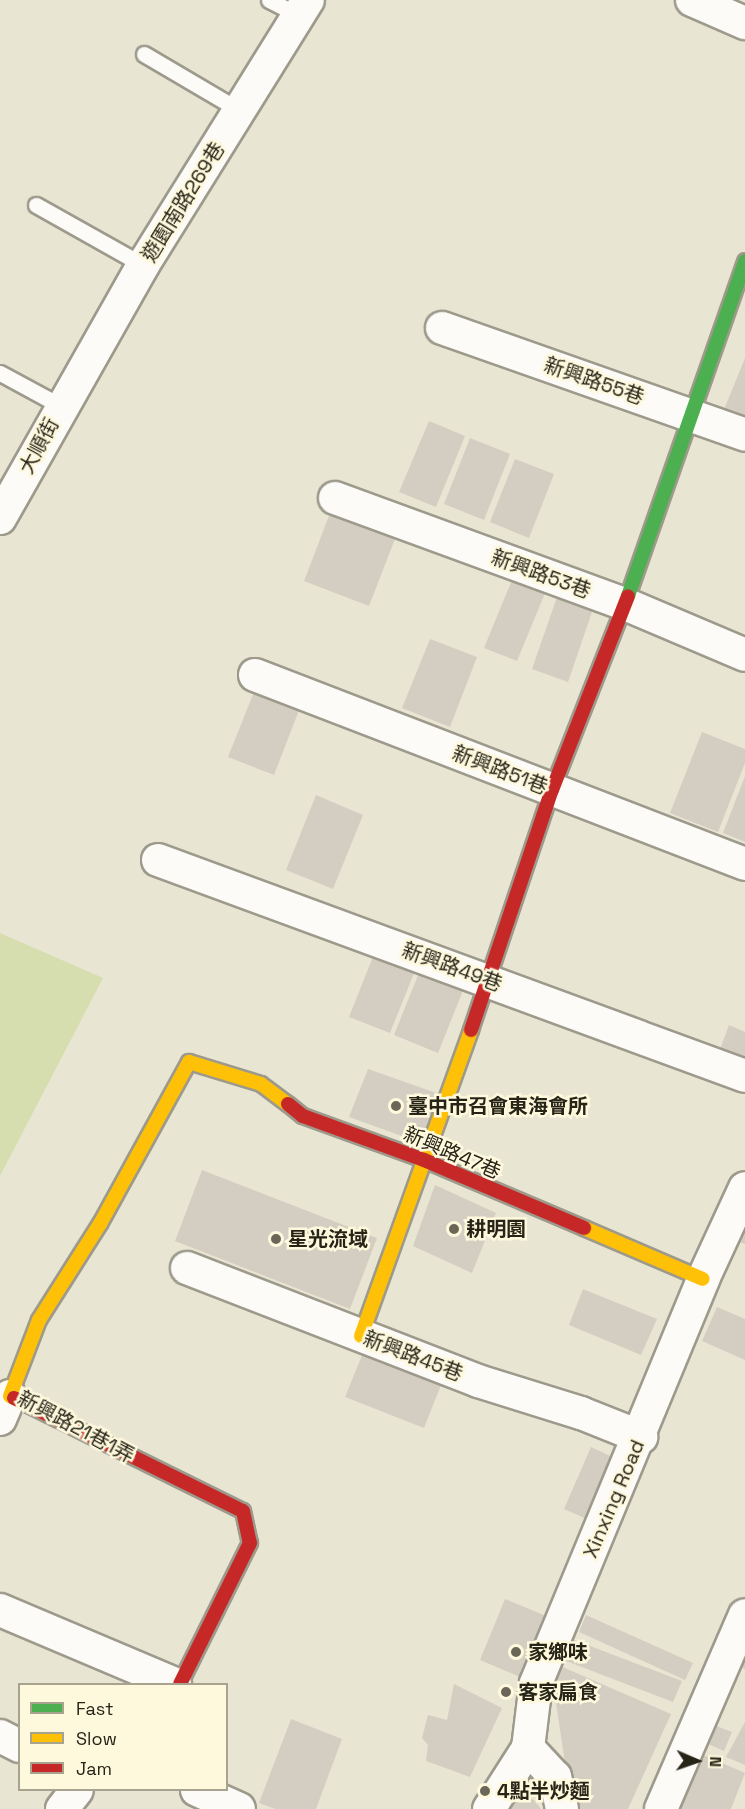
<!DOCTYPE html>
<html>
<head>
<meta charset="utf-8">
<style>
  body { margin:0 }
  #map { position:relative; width:745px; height:1809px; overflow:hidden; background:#e9e5d3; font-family:"Space Grotesk","Noto Sans TC",sans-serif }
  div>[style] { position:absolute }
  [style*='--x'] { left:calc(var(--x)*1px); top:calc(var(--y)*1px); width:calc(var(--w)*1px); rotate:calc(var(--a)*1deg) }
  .green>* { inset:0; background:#d6deaf }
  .building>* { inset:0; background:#d4cec2 }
  .roads { filter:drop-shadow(2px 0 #9d9a8c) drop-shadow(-2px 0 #9d9a8c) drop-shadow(0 2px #9d9a8c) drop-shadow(0 -2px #9d9a8c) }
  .lane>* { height:15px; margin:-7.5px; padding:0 7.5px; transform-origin:7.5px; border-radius:7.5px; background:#fcfbf8 }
  .street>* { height:32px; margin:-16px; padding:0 16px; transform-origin:16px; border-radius:16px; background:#fcfbf8 }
  .fast>* { height:14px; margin:-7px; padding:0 7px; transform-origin:7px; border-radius:7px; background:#4caf50 }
  .slow>* { height:14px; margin:-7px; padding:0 7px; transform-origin:7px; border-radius:7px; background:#ffc107 }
  .jam>* { height:14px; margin:-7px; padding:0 7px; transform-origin:7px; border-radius:7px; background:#c62828 }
  .dots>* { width:16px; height:16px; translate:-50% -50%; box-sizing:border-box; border:3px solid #fef8dd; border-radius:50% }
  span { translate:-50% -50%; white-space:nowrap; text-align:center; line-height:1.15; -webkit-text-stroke:5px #fef8dd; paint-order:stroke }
  .street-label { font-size:20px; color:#262317 }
  .poi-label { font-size:20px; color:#262317; font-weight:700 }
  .left { translate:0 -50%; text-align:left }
  .legend { position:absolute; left:18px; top:1683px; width:210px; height:108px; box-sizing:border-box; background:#fef8dd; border:2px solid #a8a38e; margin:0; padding:8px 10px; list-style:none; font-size:18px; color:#262317 }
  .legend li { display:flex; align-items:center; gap:12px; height:30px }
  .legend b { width:30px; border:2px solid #a8a38e }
  .north { position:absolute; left:667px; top:1731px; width:60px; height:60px; -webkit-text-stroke:4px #fef8dd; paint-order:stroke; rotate:92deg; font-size:16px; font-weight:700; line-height:24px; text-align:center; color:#262317 }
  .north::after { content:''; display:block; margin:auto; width:21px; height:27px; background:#262317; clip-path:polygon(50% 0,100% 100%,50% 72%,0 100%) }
</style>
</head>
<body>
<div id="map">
  <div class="green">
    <div style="clip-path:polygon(0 933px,103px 978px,0 1176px)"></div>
  </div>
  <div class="building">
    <div style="clip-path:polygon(745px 358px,745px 421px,723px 412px)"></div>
    <div style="clip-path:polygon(429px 421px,465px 436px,436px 507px,399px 492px)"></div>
    <div style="clip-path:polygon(470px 438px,510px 454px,484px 520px,444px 504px)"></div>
    <div style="clip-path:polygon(515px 459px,554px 474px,529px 538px,490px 522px)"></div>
    <div style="clip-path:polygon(335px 500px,400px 526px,369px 606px,304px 581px)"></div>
    <div style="clip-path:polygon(512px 580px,545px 593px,517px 661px,484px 648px)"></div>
    <div style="clip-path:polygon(557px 597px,593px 609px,568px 682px,532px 669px)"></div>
    <div style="clip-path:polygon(430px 639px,477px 657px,450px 727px,402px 708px)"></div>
    <div style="clip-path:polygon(258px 682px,303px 700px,274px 775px,228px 757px)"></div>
    <div style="clip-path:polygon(702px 732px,745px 749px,745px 763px,718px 832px,670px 813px)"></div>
    <div style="clip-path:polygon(745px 776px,745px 842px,723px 833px)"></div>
    <div style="clip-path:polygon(316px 795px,363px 815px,333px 889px,286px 870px)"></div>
    <div style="clip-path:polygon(378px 944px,419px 961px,390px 1033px,349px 1017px)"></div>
    <div style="clip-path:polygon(422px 965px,466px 983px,438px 1053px,394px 1035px)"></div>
    <div style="clip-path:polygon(729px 1025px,745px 1032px,745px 1084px,712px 1071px)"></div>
    <div style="clip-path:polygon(368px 1069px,442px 1095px,424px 1144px,349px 1117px)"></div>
    <div style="clip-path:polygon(202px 1170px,377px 1238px,350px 1309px,175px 1241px)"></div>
    <div style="clip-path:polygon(435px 1185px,496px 1213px,472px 1273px,413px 1246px)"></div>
    <div style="clip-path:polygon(745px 1220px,745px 1244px,737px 1241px)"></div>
    <div style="clip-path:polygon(583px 1289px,657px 1319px,641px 1355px,569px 1325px)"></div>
    <div style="clip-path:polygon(717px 1307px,745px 1319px,745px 1360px,702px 1341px)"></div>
    <div style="clip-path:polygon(365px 1348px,443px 1380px,424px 1428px,345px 1397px)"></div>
    <div style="clip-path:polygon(591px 1447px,625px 1463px,598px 1524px,564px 1509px)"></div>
    <div style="clip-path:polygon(505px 1599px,551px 1618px,525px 1679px,480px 1660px)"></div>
    <div style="clip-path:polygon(586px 1615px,693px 1663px,685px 1680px,579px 1632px)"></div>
    <div style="clip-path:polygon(745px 1636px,745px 1669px,733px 1663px)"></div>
    <div style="clip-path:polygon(569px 1638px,682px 1681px,673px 1702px,561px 1659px)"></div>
    <div style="clip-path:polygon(558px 1665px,671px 1714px,628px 1809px,572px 1809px,556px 1703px,548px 1691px)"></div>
    <div style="clip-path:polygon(454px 1684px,502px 1708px,470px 1777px,426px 1761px,428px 1745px,422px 1738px,428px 1715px,447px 1720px)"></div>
    <div style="clip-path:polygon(291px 1719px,342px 1739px,316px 1809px,275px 1809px,259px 1803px)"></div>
    <div style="clip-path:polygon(745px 1722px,745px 1765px,726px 1757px)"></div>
    <div style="clip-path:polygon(714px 1725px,732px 1732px,724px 1751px,706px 1743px)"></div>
    <div style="clip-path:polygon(695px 1751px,745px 1773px,731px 1809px,670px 1809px)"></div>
    <div style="clip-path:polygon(521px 1796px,534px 1800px,541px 1809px,497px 1809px)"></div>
  </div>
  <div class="roads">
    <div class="lane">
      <div style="--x:269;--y:0;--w:33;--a:27"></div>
      <div style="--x:144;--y:54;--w:110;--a:30.5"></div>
      <div style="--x:36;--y:205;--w:123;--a:29.3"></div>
      <div style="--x:0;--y:373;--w:69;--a:28.4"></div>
    </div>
    <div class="street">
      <div style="--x:692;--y:0;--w:58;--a:23.5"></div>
      <div style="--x:442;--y:328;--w:321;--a:19.4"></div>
      <div style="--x:335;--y:498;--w:309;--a:20.1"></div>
      <div style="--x:625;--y:604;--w:130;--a:23"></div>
      <div style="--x:0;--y:518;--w:291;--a:-60.5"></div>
      <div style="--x:143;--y:265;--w:312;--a:-58.1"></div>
      <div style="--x:255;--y:675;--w:525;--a:21.09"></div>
      <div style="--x:158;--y:860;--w:625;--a:20.2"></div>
      <div style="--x:187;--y:1268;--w:312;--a:21.2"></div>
      <div style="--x:478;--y:1381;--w:108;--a:17.3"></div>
      <div style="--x:581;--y:1413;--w:65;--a:21.8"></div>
      <div style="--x:0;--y:1419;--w:25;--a:-67"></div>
      <div style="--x:0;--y:1610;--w:190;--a:22.9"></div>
      <div style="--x:0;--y:1736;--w:22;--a:27"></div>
      <div style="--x:197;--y:1790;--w:46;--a:24.3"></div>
      <div style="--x:62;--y:1809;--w:24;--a:-52"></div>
      <div style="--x:489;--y:1809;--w:72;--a:-57.4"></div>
      <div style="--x:562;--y:1809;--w:33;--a:-102"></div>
      <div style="--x:555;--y:1777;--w:40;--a:-133"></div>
      <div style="--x:528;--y:1748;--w:65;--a:-83"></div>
      <div style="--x:536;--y:1683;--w:437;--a:-67.5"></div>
      <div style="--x:703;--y:1279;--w:100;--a:-65.2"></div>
      <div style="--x:661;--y:1809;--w:211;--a:-66.6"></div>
    </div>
    <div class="fast">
      <div style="--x:628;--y:596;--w:355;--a:-70.7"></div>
    </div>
    <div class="slow">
      <div style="--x:584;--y:1228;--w:129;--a:23.2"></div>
      <div style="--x:361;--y:1336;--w:325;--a:-70.2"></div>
      <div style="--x:14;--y:1398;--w:4;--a:-153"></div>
      <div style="--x:10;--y:1396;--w:81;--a:-69.1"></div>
      <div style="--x:39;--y:1320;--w:114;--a:-57.6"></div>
      <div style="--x:100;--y:1224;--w:185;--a:-61.2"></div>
      <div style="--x:189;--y:1062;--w:75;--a:17"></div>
      <div style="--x:261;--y:1084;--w:34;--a:37"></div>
    </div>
    <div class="jam">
      <div style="--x:471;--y:1030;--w:253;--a:-71.4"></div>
      <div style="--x:552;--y:790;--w:208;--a:-68.6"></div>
      <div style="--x:288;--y:1104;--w:19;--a:39"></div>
      <div style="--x:303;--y:1116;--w:129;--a:20"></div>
      <div style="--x:424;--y:1160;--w:174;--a:23"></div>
      <div style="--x:14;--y:1398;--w:255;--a:26.3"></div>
      <div style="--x:243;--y:1511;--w:33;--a:78"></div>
      <div style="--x:250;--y:1543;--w:157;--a:116.4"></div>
    </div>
  </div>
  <div class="dots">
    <div style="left:396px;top:1106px;background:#6a6759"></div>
    <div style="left:454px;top:1229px;background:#6a6759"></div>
    <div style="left:276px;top:1239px;background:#6a6759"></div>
    <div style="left:516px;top:1652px;background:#6a6759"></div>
    <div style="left:506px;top:1692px;background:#6a6759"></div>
    <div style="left:485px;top:1791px;background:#6a6759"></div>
  </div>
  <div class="street-label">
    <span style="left:183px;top:202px;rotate:-58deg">遊園南路269巷</span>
    <span style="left:594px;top:381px;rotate:19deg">新興路55巷</span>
    <span style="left:39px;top:446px;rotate:-62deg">大順街</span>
    <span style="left:541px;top:574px;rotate:20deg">新興路53巷</span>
    <span style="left:500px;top:770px;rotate:21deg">新興路51巷</span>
    <span style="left:452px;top:967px;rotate:20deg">新興路49巷</span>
    <span style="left:452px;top:1153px;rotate:23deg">新興路47巷</span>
    <span style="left:413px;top:1356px;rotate:21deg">新興路45巷</span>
    <span style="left:76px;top:1427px;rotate:28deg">新興路21巷1弄</span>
    <span style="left:614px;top:1499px;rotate:-67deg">Xinxing Road</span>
  </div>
  <div class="poi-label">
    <span class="left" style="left:408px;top:1106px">臺中市召會東海會所</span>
    <span class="left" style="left:466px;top:1229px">耕明園</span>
    <span class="left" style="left:288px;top:1239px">星光流域</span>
    <span class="left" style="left:528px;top:1652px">家鄉味</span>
    <span class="left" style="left:518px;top:1692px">客家扁食</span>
    <span class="left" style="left:497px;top:1791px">4點半炒麵</span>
  </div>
  <ul class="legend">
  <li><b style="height:8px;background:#4caf50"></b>Fast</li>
  <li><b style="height:8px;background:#ffc107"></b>Slow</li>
  <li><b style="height:8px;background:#c62828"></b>Jam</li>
  </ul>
  <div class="north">N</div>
</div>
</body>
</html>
